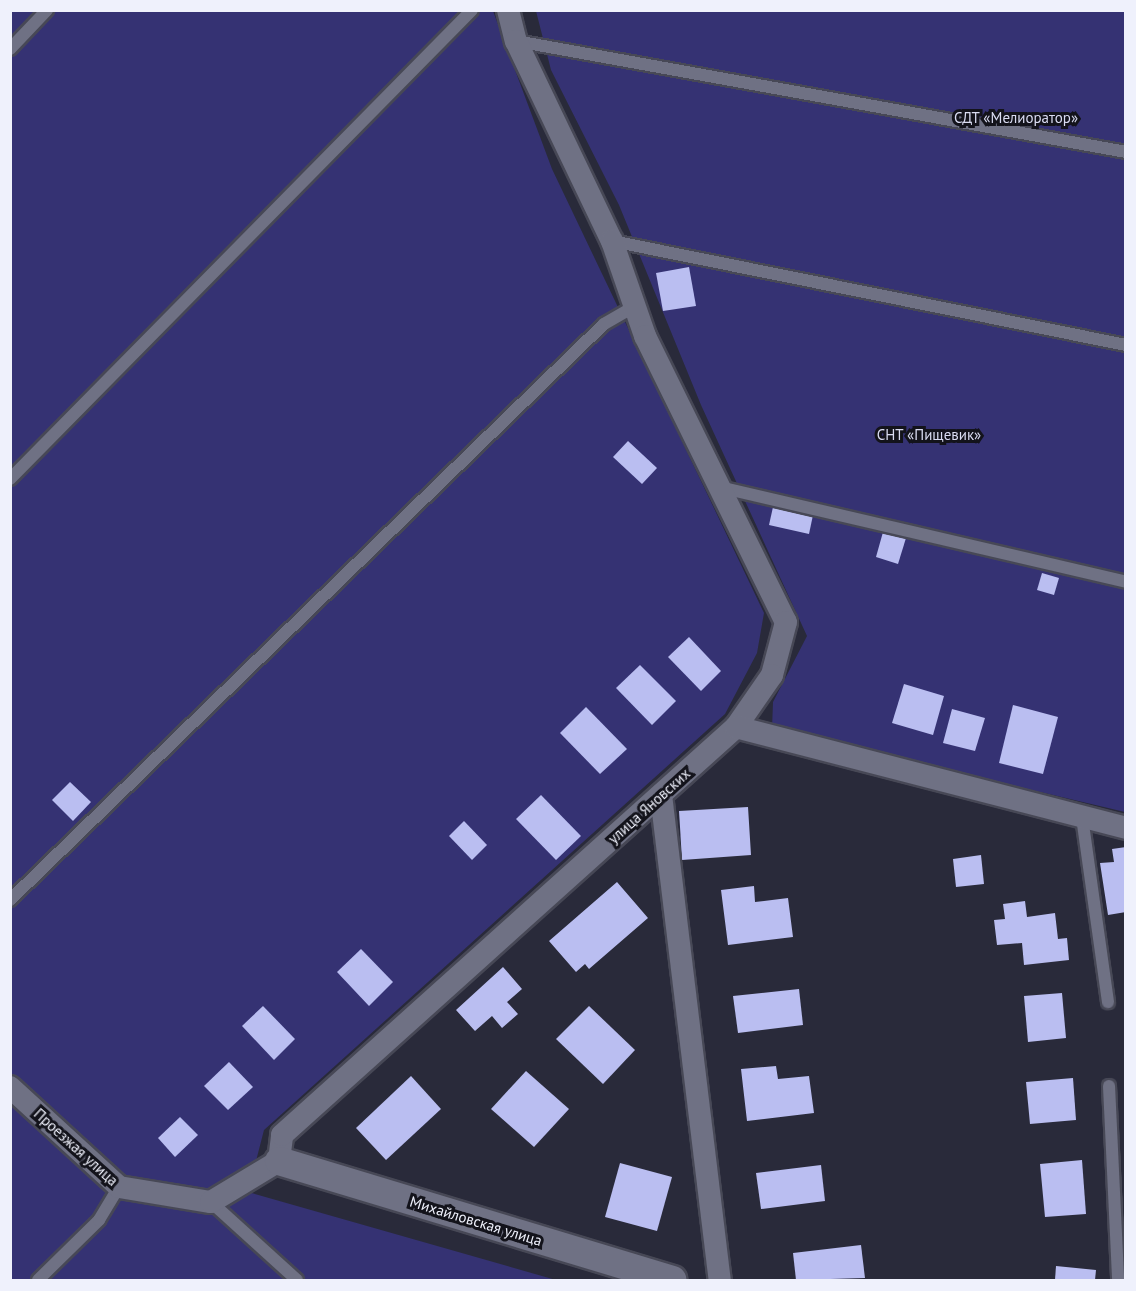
<!DOCTYPE html>
<html>
<head>
<meta charset="utf-8">
<style>
  body { margin:0 }
  #map { position:relative; width:1136px; height:1291px; overflow:hidden; background:#292a3a; font-family:"PT Sans",sans-serif }
  div>[style] { position:absolute }
  [style*='--x'] { left:calc(var(--x)*1px); top:calc(var(--y)*1px); width:calc(var(--w)*1px); rotate:calc(var(--a)*1deg) }
  .green>* { inset:0; background:#353273 }
  .building>* { inset:0; background:#babef1 }
  .roads { filter:drop-shadow(2px 0 #474856) drop-shadow(-2px 0 #474856) drop-shadow(0 2px #474856) drop-shadow(0 -2px #474856) }
  .service>* { height:12px; margin:-6px; padding:0 6px; transform-origin:6px; border-radius:6px; background:#6f7184 }
  .minor>* { height:22px; margin:-11px; padding:0 11px; transform-origin:11px; border-radius:11px; background:#6f7184 }
  .tertiary>* { height:28px; margin:-14px; padding:0 14px; transform-origin:14px; border-radius:14px; background:#6f7184 }
  span { translate:-50% -50%; white-space:nowrap; text-align:center; line-height:1.15; -webkit-text-stroke:6px #13131b; paint-order:stroke }
  .park-label { font-size:15px; color:#dadcf2 }
  .street-label { font-size:15px; color:#eff1fc }
  .frame { position:absolute; inset:0; border:12px solid #eff1fc; pointer-events:none }
</style>
</head>
<body>
<div id="map">
  <div class="green">
    <div style="clip-path:polygon(10px 11px,493px 11px,552px 169px,764px 613px,757px 653px,725px 714px,264px 1130px,248px 1192px,556px 1280px,11px 1280px)"></div>
    <div style="clip-path:polygon(536px 11px,1125px 11px,1125px 812px,772px 729px,773px 702px,807px 636px,701px 405px,619px 205px,551px 70px)"></div>
  </div>
  <div class="building">
    <div style="clip-path:polygon(689px 267px,696px 306px,663px 311px,656px 273px)"></div>
    <div style="clip-path:polygon(628px 441px,657px 468px,642px 484px,613px 457px)"></div>
    <div style="clip-path:polygon(773px 507px,813px 515px,809px 534px,769px 525px)"></div>
    <div style="clip-path:polygon(883px 532px,906px 538px,898px 564px,876px 557px)"></div>
    <div style="clip-path:polygon(1042px 573px,1059px 578px,1054px 595px,1037px 590px)"></div>
    <div style="clip-path:polygon(689px 637px,721px 671px,701px 691px,668px 657px)"></div>
    <div style="clip-path:polygon(640px 665px,676px 701px,652px 725px,616px 688px)"></div>
    <div style="clip-path:polygon(904px 684px,944px 696px,933px 735px,892px 723px)"></div>
    <div style="clip-path:polygon(1013px 705px,1058px 717px,1043px 774px,999px 763px)"></div>
    <div style="clip-path:polygon(586px 707px,627px 749px,600px 774px,560px 733px)"></div>
    <div style="clip-path:polygon(952px 709px,985px 718px,975px 751px,943px 743px)"></div>
    <div style="clip-path:polygon(70px 782px,91px 802px,73px 821px,52px 800px)"></div>
    <div style="clip-path:polygon(541px 795px,581px 836px,556px 860px,516px 819px)"></div>
    <div style="clip-path:polygon(748px 807px,751px 855px,682px 860px,679px 811px)"></div>
    <div style="clip-path:polygon(464px 821px,487px 845px,472px 860px,449px 836px)"></div>
    <div style="clip-path:polygon(1126px 847px,1126px 912px,1108px 915px,1100px 863px,1114px 862px,1112px 849px)"></div>
    <div style="clip-path:polygon(981px 855px,984px 884px,956px 887px,953px 859px)"></div>
    <div style="clip-path:polygon(617px 882px,648px 918px,589px 969px,585px 964px,576px 972px,549px 941px)"></div>
    <div style="clip-path:polygon(754px 886px,755px 902px,788px 898px,793px 937px,728px 945px,721px 890px)"></div>
    <div style="clip-path:polygon(1025px 901px,1027px 917px,1055px 913px,1058px 939px,1067px 938px,1069px 960px,1024px 965px,1022px 943px,997px 945px,994px 920px,1005px 919px,1003px 904px)"></div>
    <div style="clip-path:polygon(361px 949px,393px 982px,369px 1006px,337px 972px)"></div>
    <div style="clip-path:polygon(503px 967px,522px 989px,507px 1002px,518px 1014px,502px 1028px,492px 1016px,475px 1031px,456px 1010px)"></div>
    <div style="clip-path:polygon(799px 989px,803px 1025px,738px 1033px,733px 996px)"></div>
    <div style="clip-path:polygon(1062px 993px,1066px 1038px,1028px 1042px,1024px 996px)"></div>
    <div style="clip-path:polygon(263px 1006px,295px 1039px,274px 1060px,242px 1026px)"></div>
    <div style="clip-path:polygon(589px 1006px,635px 1050px,603px 1084px,556px 1039px)"></div>
    <div style="clip-path:polygon(229px 1062px,253px 1087px,228px 1110px,204px 1086px)"></div>
    <div style="clip-path:polygon(776px 1066px,778px 1079px,809px 1076px,814px 1113px,747px 1121px,741px 1069px)"></div>
    <div style="clip-path:polygon(526px 1071px,569px 1109px,534px 1147px,491px 1109px)"></div>
    <div style="clip-path:polygon(411px 1076px,441px 1109px,386px 1160px,356px 1128px)"></div>
    <div style="clip-path:polygon(1073px 1078px,1076px 1120px,1030px 1124px,1026px 1082px)"></div>
    <div style="clip-path:polygon(180px 1117px,198px 1135px,175px 1157px,158px 1138px)"></div>
    <div style="clip-path:polygon(1082px 1160px,1086px 1214px,1045px 1217px,1040px 1164px)"></div>
    <div style="clip-path:polygon(620px 1163px,672px 1177px,657px 1231px,605px 1217px)"></div>
    <div style="clip-path:polygon(821px 1165px,825px 1201px,761px 1209px,756px 1173px)"></div>
    <div style="clip-path:polygon(861px 1245px,865px 1278px,796px 1280px,793px 1253px)"></div>
    <div style="clip-path:polygon(1056px 1266px,1096px 1270px,1095px 1280px,1055px 1280px)"></div>
  </div>
  <div class="roads">
    <div class="service">
      <div style="--x:516;--y:41;--w:620;--a:10.31"></div>
      <div style="--x:10;--y:49;--w:54;--a:-46.5"></div>
      <div style="--x:612;--y:241;--w:524;--a:11.44"></div>
      <div style="--x:10;--y:479;--w:658;--a:-45.43"></div>
      <div style="--x:719;--y:487;--w:418;--a:13.1"></div>
      <div style="--x:1082;--y:817;--w:187;--a:82"></div>
      <div style="--x:10;--y:900;--w:827;--a:-44.12"></div>
      <div style="--x:604;--y:324;--w:36;--a:-30"></div>
      <div style="--x:1109;--y:1086;--w:194;--a:87.3"></div>
      <div style="--x:211;--y:1202;--w:116;--a:42.2"></div>
      <div style="--x:38;--y:1280;--w:86;--a:-44.5"></div>
      <div style="--x:99;--y:1220;--w:39;--a:-59"></div>
    </div>
    <div class="minor">
      <div style="--x:508;--y:10;--w:32;--a:76"></div>
      <div style="--x:516;--y:41;--w:222;--a:64.4"></div>
      <div style="--x:612;--y:241;--w:101;--a:70.8"></div>
      <div style="--x:645;--y:336;--w:319;--a:63.8"></div>
      <div style="--x:786;--y:622;--w:55;--a:104.8"></div>
      <div style="--x:772;--y:675;--w:63;--a:124.7"></div>
      <div style="--x:661;--y:795;--w:489;--a:83.1"></div>
      <div style="--x:10;--y:1087;--w:148;--a:42.5"></div>
      <div style="--x:119;--y:1187;--w:93;--a:9.3"></div>
      <div style="--x:211;--y:1202;--w:79;--a:-31.1"></div>
      <div style="--x:279;--y:1161;--w:26;--a:-83"></div>
      <div style="--x:282;--y:1135;--w:610;--a:-41.95"></div>
      <div style="--x:736;--y:727;--w:403;--a:14.5"></div>
    </div>
    <div class="tertiary">
      <div style="--x:279;--y:1161;--w:411;--a:16.8"></div>
    </div>
  </div>
  <div class="park-label">
    <span style="left:1016px;top:118px">СДТ «Мелиоратор»</span>
    <span style="left:929px;top:435px">СНТ «Пищевик»</span>
  </div>
  <div class="street-label">
    <span style="left:649px;top:806px;rotate:-42deg">улица Яновских</span>
    <span style="left:76px;top:1147px;rotate:42deg">Проезжая улица</span>
    <span style="left:476px;top:1221px;rotate:17deg">Михайловская улица</span>
  </div>
  <div class="frame"></div>
</div>
</body>
</html>
